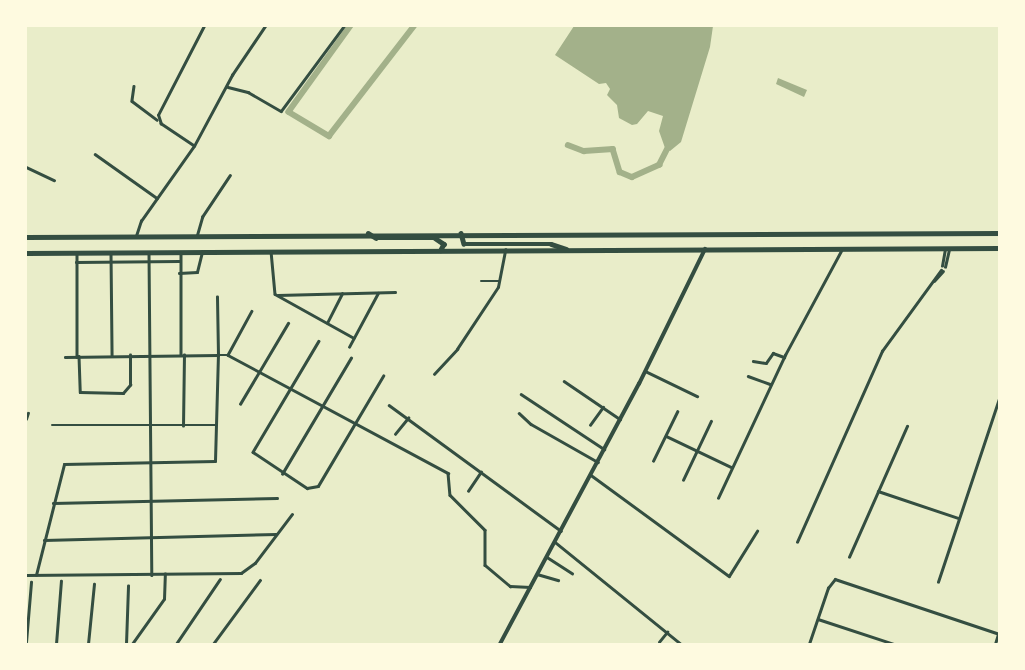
<!DOCTYPE html>
<html>
<head>
<meta charset="utf-8">
<style>
  body { margin:0 }
  #map { position:relative; width:1025px; height:670px; overflow:hidden; background:#e9edc9; font-family:"IBM Plex Sans",sans-serif }
  div>[style] { position:absolute }
  [style*='--x'] { left:calc(var(--x)*1px); top:calc(var(--y)*1px); width:calc(var(--w)*1px); rotate:calc(var(--a)*1deg) }
  .water>* { inset:0; background:#a3b18a }
  .canal>* { height:5.5px; margin:-2.75px; padding:0 2.75px; transform-origin:2.75px; border-radius:2.75px; background:#a3b18a }
  .minor>* { height:2.5px; margin:-1.25px; padding:0 1.25px; transform-origin:1.25px; border-radius:1.25px; background:#344e41 }
  .tertiary>* { height:3.5px; margin:-1.75px; padding:0 1.75px; transform-origin:1.75px; border-radius:1.75px; background:#344e41 }
  .primary>* { height:4.5px; margin:-2.25px; padding:0 2.25px; transform-origin:2.25px; border-radius:2.25px; background:#344e41 }
  span { translate:-50% -50%; white-space:nowrap; text-align:center; line-height:1.15; -webkit-text-stroke:3px #fefae0; paint-order:stroke }
  .frame { position:absolute; inset:0; border:27px solid #fefae0; pointer-events:none }
</style>
</head>
<body>
<div id="map">
  <div class="water">
    <div style="clip-path:polygon(574px 26px,713px 26px,710px 47px,681px 142px,670px 151px,665px 148px,659px 131px,663px 116px,648px 111px,637px 124px,632px 125px,619px 118px,617px 105px,607px 95px,610px 89px,606px 83px,599px 84px,555px 55px)"></div>
    <div style="clip-path:polygon(778px 78px,807px 90px,804px 97px,776px 84px)"></div>
  </div>
  <div class="canal">
    <div style="--x:351;--y:26;--w:106;--a:125.8"></div>
    <div style="--x:289;--y:112;--w:47;--a:31"></div>
    <div style="--x:329;--y:136;--w:139;--a:-52.3"></div>
    <div style="--x:568;--y:145;--w:17;--a:21"></div>
    <div style="--x:584;--y:151;--w:29;--a:-4"></div>
    <div style="--x:613;--y:149;--w:24;--a:73"></div>
    <div style="--x:620;--y:172;--w:13;--a:23"></div>
    <div style="--x:632;--y:177;--w:30;--a:-24"></div>
    <div style="--x:659;--y:165;--w:18;--a:-63"></div>
  </div>
  <div class="minor">
    <div style="--x:134;--y:86;--w:15;--a:98"></div>
    <div style="--x:132;--y:101;--w:31;--a:37"></div>
    <div style="--x:228;--y:87;--w:21;--a:14"></div>
    <div style="--x:248;--y:92;--w:38;--a:30"></div>
    <div style="--x:281;--y:111;--w:106;--a:-53.5"></div>
    <div style="--x:194;--y:146;--w:40;--a:-146"></div>
    <div style="--x:161;--y:124;--w:9;--a:-108"></div>
    <div style="--x:158;--y:115;--w:100;--a:-62.7"></div>
    <div style="--x:95;--y:154;--w:76;--a:35.4"></div>
    <div style="--x:26;--y:167;--w:31;--a:25"></div>
    <div style="--x:197;--y:235;--w:19;--a:-74"></div>
    <div style="--x:202;--y:217;--w:50;--a:-56.3"></div>
    <div style="--x:136;--y:236;--w:16;--a:-72"></div>
    <div style="--x:141;--y:221;--w:92;--a:-54.8"></div>
    <div style="--x:194;--y:146;--w:81;--a:-61.8"></div>
    <div style="--x:232;--y:75;--w:59;--a:-56"></div>
    <div style="--x:271;--y:251;--w:43;--a:84.7"></div>
    <div style="--x:275;--y:294;--w:90;--a:29.1"></div>
    <div style="--x:181;--y:252;--w:103;--a:90"></div>
    <div style="--x:77;--y:253;--w:104;--a:90"></div>
    <div style="--x:111;--y:253;--w:102;--a:89.4"></div>
    <div style="--x:149;--y:253;--w:322;--a:89.5"></div>
    <div style="--x:76;--y:262;--w:103;--a:-0.6"></div>
    <div style="--x:942;--y:266;--w:17;--a:-80"></div>
    <div style="--x:945;--y:267;--w:18;--a:-77"></div>
    <div style="--x:179;--y:273;--w:18;--a:-3"></div>
    <div style="--x:197;--y:272;--w:21;--a:-76"></div>
    <div style="--x:481;--y:281;--w:19;--a:0"></div>
    <div style="--x:934;--y:281;--w:13;--a:-48"></div>
    <div style="--x:278;--y:295;--w:117;--a:-1.5"></div>
    <div style="--x:252;--y:311;--w:50;--a:118.6"></div>
    <div style="--x:228;--y:355;--w:250;--a:28.2"></div>
    <div style="--x:448;--y:473;--w:22;--a:85"></div>
    <div style="--x:450;--y:495;--w:49;--a:45"></div>
    <div style="--x:485;--y:530;--w:35;--a:90"></div>
    <div style="--x:485;--y:565;--w:33;--a:40"></div>
    <div style="--x:510;--y:586;--w:20;--a:3"></div>
    <div style="--x:327;--y:323;--w:33;--a:-63"></div>
    <div style="--x:319;--y:341;--w:129;--a:120.7"></div>
    <div style="--x:253;--y:452;--w:65;--a:33.7"></div>
    <div style="--x:307;--y:488;--w:11;--a:-10"></div>
    <div style="--x:318;--y:486;--w:128;--a:-59.4"></div>
    <div style="--x:349;--y:347;--w:61;--a:-61.8"></div>
    <div style="--x:79;--y:356;--w:36;--a:88"></div>
    <div style="--x:80;--y:392;--w:43;--a:1.3"></div>
    <div style="--x:123;--y:393;--w:11;--a:-49"></div>
    <div style="--x:130;--y:385;--w:30;--a:-90"></div>
    <div style="--x:65;--y:357;--w:153;--a:-0.7"></div>
    <div style="--x:218;--y:355;--w:58;--a:-91"></div>
    <div style="--x:753;--y:361;--w:13;--a:9"></div>
    <div style="--x:766;--y:363;--w:12;--a:-55"></div>
    <div style="--x:773;--y:353;--w:12;--a:20"></div>
    <div style="--x:645;--y:371;--w:58;--a:25.7"></div>
    <div style="--x:434;--y:374;--w:34;--a:-47"></div>
    <div style="--x:457;--y:349;--w:74;--a:-56.5"></div>
    <div style="--x:498;--y:287;--w:38;--a:-79"></div>
    <div style="--x:748;--y:376;--w:23;--a:20"></div>
    <div style="--x:564;--y:381;--w:68;--a:34.2"></div>
    <div style="--x:521;--y:394;--w:100;--a:33.5"></div>
    <div style="--x:240;--y:404;--w:94;--a:-59.3"></div>
    <div style="--x:389;--y:405;--w:213;--a:36.2"></div>
    <div style="--x:519;--y:413;--w:16;--a:43"></div>
    <div style="--x:531;--y:424;--w:77;--a:29.6"></div>
    <div style="--x:26;--y:419;--w:6;--a:-72"></div>
    <div style="--x:52;--y:425;--w:165;--a:0"></div>
    <div style="--x:590;--y:425;--w:22;--a:-54"></div>
    <div style="--x:183;--y:426;--w:71;--a:-89.2"></div>
    <div style="--x:395;--y:434;--w:21;--a:-51"></div>
    <div style="--x:666;--y:436;--w:72;--a:25.5"></div>
    <div style="--x:653;--y:461;--w:55;--a:-63.9"></div>
    <div style="--x:282;--y:474;--w:135;--a:-59.3"></div>
    <div style="--x:591;--y:475;--w:171;--a:36.2"></div>
    <div style="--x:729;--y:576;--w:53;--a:-58.1"></div>
    <div style="--x:683;--y:480;--w:65;--a:-64.6"></div>
    <div style="--x:468;--y:491;--w:23;--a:-56"></div>
    <div style="--x:878;--y:491;--w:84;--a:18.6"></div>
    <div style="--x:718;--y:498;--w:158;--a:-64.9"></div>
    <div style="--x:785;--y:355;--w:120;--a:-61.7"></div>
    <div style="--x:53;--y:503;--w:224;--a:-1.3"></div>
    <div style="--x:44;--y:540;--w:232;--a:-1.5"></div>
    <div style="--x:555;--y:542;--w:162;--a:39"></div>
    <div style="--x:797;--y:542;--w:209;--a:-66"></div>
    <div style="--x:882;--y:351;--w:100;--a:-53.9"></div>
    <div style="--x:547;--y:557;--w:30;--a:33"></div>
    <div style="--x:849;--y:557;--w:143;--a:-66.1"></div>
    <div style="--x:537;--y:574;--w:22;--a:16"></div>
    <div style="--x:26;--y:575;--w:215;--a:-0.5"></div>
    <div style="--x:241;--y:573;--w:17;--a:-36"></div>
    <div style="--x:255;--y:563;--w:61;--a:-52.9"></div>
    <div style="--x:36;--y:575;--w:114;--a:-75.8"></div>
    <div style="--x:64;--y:464;--w:151;--a:-1.1"></div>
    <div style="--x:215;--y:461;--w:106;--a:-88.4"></div>
    <div style="--x:218;--y:355;--w:10;--a:0"></div>
    <div style="--x:938;--y:582;--w:193;--a:-71.6"></div>
    <div style="--x:818;--y:619;--w:80;--a:18.2"></div>
    <div style="--x:26;--y:642;--w:60;--a:-85.2"></div>
    <div style="--x:659;--y:642;--w:13;--a:-51"></div>
    <div style="--x:56;--y:644;--w:63;--a:-85.5"></div>
    <div style="--x:88;--y:644;--w:60;--a:-84.3"></div>
    <div style="--x:126;--y:644;--w:58;--a:-88"></div>
    <div style="--x:132;--y:644;--w:55;--a:-54.6"></div>
    <div style="--x:164;--y:599;--w:25;--a:-88"></div>
    <div style="--x:176;--y:644;--w:78;--a:-55.9"></div>
    <div style="--x:213;--y:644;--w:79;--a:-53.7"></div>
    <div style="--x:809;--y:644;--w:59;--a:-71.3"></div>
    <div style="--x:828;--y:588;--w:11;--a:-52"></div>
    <div style="--x:835;--y:579;--w:173;--a:18.5"></div>
    <div style="--x:995;--y:644;--w:10;--a:-73"></div>
  </div>
  <div class="tertiary">
    <div style="--x:500;--y:644;--w:295;--a:-61.9"></div>
    <div style="--x:639;--y:384;--w:150;--a:-63.9"></div>
  </div>
  <div class="primary">
    <div style="--x:368;--y:233;--w:9;--a:32"></div>
    <div style="--x:376;--y:238;--w:59;--a:0"></div>
    <div style="--x:435;--y:238;--w:11;--a:34"></div>
    <div style="--x:444;--y:244;--w:7;--a:117"></div>
    <div style="--x:461;--y:233;--w:11;--a:75"></div>
    <div style="--x:464;--y:244;--w:87;--a:0"></div>
    <div style="--x:551;--y:244;--w:16;--a:18"></div>
    <div style="--x:26;--y:237;--w:973;--a:-0.24"></div>
    <div style="--x:26;--y:253;--w:973;--a:-0.29"></div>
  </div>
  <div class="frame"></div>
</div>
</body>
</html>
